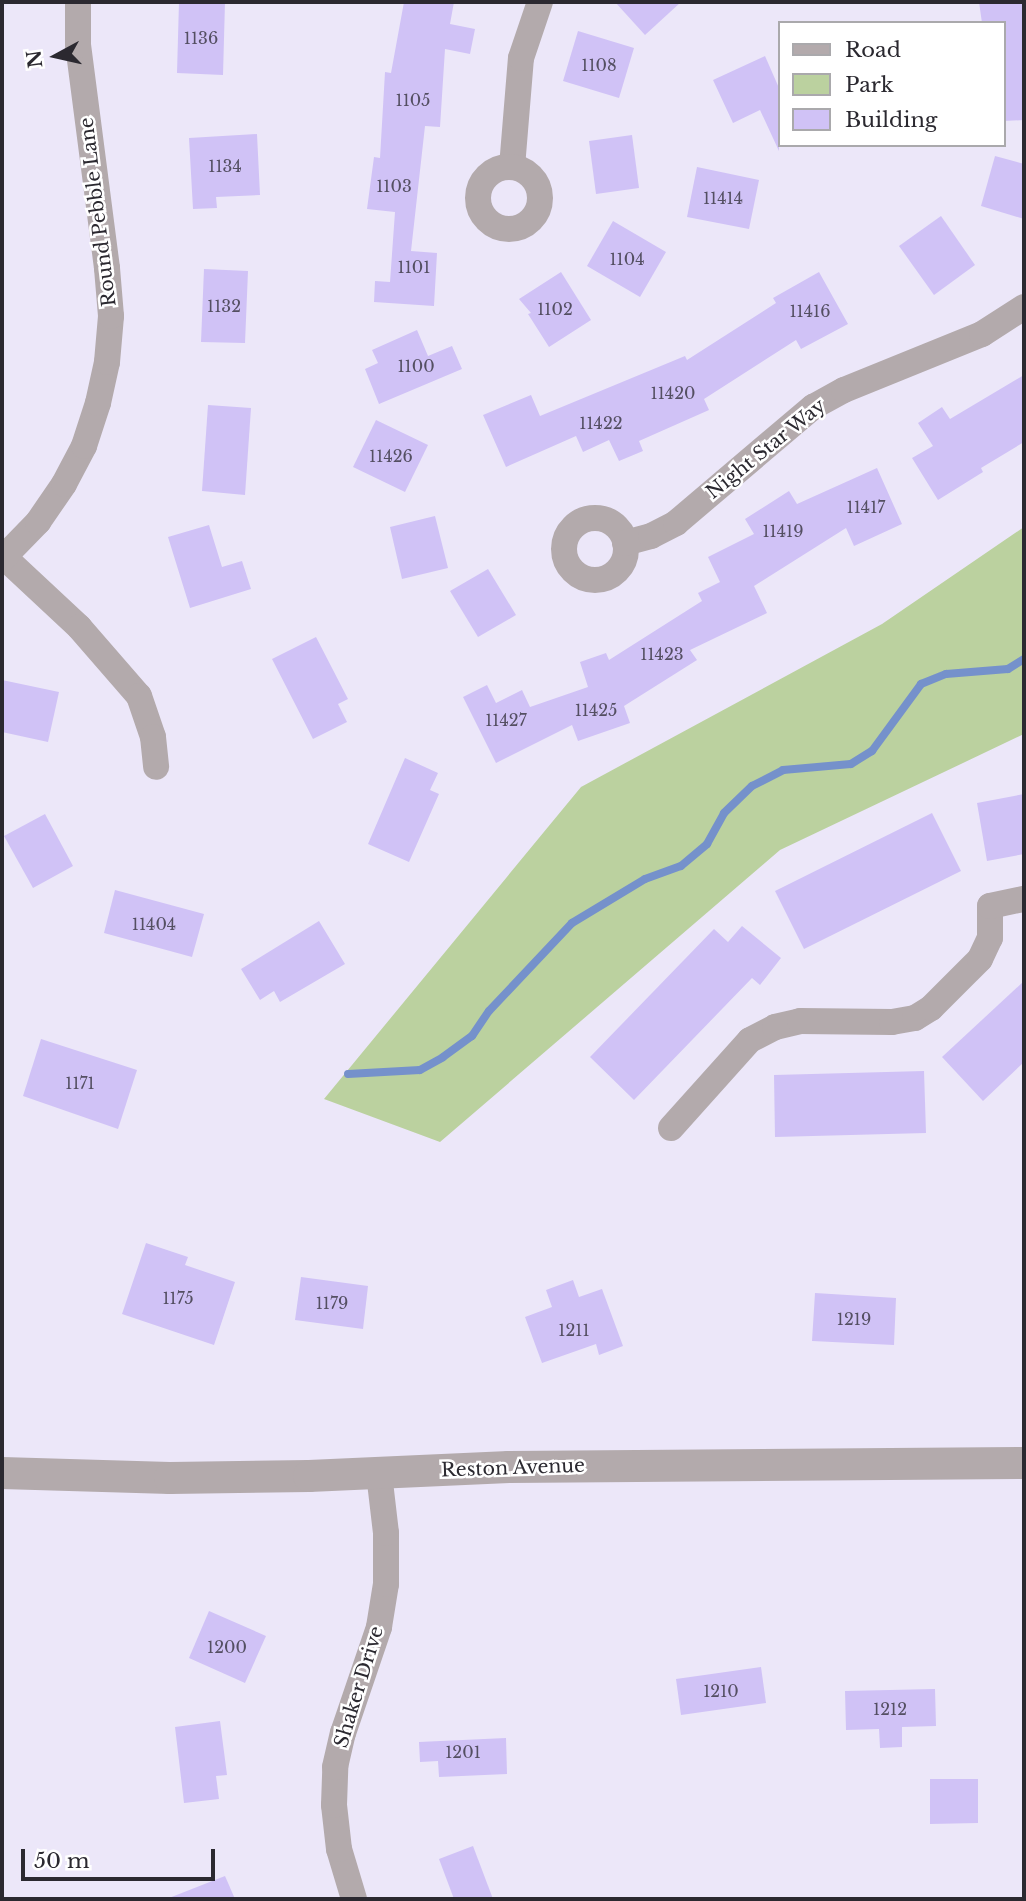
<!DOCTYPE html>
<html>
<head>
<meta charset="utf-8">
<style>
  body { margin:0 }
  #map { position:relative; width:1026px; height:1901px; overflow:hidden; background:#ece7f9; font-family:"Libre Baskerville",serif }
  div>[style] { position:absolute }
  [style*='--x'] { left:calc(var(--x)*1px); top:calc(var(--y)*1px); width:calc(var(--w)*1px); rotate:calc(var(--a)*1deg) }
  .green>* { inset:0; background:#bbd19f }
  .stream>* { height:8px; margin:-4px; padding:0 4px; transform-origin:4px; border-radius:4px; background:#7591cb }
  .building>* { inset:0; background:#d0c2f6 }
  .minor>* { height:26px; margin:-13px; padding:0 13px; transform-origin:13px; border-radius:13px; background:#b3aaac }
  .minor>.ring { margin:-13px; padding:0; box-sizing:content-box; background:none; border:26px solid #b3aaac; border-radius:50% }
  .tertiary>* { height:32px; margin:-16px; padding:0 16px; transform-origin:16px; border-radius:16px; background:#b3aaac }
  span { translate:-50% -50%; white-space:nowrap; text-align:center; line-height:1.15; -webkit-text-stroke:5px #fff; paint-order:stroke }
  .number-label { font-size:16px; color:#544f62 }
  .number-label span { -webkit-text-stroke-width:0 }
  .street-label { font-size:19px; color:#2b2930 }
  .frame { position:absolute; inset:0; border:4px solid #2b2930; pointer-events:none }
  .legend { position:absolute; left:778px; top:21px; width:228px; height:126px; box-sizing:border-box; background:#fff; border:2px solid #aaa9ac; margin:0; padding:9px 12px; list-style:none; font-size:21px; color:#2b2930 }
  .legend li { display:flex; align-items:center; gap:14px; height:35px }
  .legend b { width:35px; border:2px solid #aaa9ac }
  .north { position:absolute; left:21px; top:21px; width:70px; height:70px; -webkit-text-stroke:5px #fff; paint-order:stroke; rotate:262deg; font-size:19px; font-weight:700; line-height:28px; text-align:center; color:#2b2930 }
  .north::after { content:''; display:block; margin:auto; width:24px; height:32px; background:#2b2930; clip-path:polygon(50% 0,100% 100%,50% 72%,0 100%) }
  .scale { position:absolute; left:21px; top:1849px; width:194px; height:32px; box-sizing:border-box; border:4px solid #2b2930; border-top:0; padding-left:9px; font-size:21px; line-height:24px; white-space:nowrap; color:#2b2930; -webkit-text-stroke:5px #fff; paint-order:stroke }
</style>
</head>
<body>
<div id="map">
  <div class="green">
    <div style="clip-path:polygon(1024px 527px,1024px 734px,780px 850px,440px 1142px,324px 1099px,581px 787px,882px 624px)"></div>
  </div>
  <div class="stream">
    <div style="--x:348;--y:1074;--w:72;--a:-3.2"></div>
    <div style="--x:420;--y:1070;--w:26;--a:-29"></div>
    <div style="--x:443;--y:1057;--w:36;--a:-36"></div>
    <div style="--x:472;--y:1036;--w:30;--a:-56"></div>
    <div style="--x:489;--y:1011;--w:121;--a:-46.7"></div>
    <div style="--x:572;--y:923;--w:85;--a:-31.1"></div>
    <div style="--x:645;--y:879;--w:38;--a:-20"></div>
    <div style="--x:681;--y:866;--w:34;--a:-40"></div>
    <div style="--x:707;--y:844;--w:35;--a:-61"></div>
    <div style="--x:724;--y:813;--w:39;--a:-44"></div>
    <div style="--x:752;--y:786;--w:35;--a:-27"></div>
    <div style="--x:783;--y:770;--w:68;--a:-5"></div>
    <div style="--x:851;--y:764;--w:25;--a:-32"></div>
    <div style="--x:872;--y:751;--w:83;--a:-53.8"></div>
    <div style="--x:921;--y:684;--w:27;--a:-22"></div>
    <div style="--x:946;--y:674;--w:62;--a:-4.6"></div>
    <div style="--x:1008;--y:669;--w:19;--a:-32"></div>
  </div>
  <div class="building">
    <div style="clip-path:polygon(179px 2px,225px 2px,223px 75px,177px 73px)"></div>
    <div style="clip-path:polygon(404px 2px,454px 2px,450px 24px,475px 29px,470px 54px,445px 49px,440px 127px,425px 126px,411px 251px,437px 253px,434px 306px,374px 302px,375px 281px,390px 282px,395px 212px,367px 209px,374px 157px,380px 158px,385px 72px,391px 73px)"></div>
    <div style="clip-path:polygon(615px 2px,681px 2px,645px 35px)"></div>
    <div style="clip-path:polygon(979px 2px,1024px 2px,1024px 120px,1003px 121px,1003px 23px,982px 23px)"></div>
    <div style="clip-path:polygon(578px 31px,634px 48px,619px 98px,563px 81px)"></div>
    <div style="clip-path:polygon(765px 56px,779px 88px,779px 151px,760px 110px,733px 123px,713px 80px)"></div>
    <div style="clip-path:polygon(257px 134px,260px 195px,216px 197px,217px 208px,193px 209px,189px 138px)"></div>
    <div style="clip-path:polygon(632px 135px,639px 188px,596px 194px,589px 141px)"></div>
    <div style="clip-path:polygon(995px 156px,1024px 164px,1024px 219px,981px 206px)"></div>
    <div style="clip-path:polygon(697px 167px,759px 180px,749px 229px,687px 217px)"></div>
    <div style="clip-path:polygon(941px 216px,975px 265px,934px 295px,899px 246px)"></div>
    <div style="clip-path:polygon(613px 221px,666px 252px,640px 297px,587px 266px)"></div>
    <div style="clip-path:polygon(204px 269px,248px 271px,245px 343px,201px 342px)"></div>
    <div style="clip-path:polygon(561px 272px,591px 320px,549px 347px,528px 314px,531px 313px,519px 299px)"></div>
    <div style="clip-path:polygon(819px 272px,848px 324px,801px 349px,796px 340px,704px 399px,709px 410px,639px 441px,643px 451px,619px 461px,609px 440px,583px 452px,576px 436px,506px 467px,483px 415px,531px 395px,540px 416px,685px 356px,687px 360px,776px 303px,773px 298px)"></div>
    <div style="clip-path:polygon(417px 330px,428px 356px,452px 346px,462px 369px,379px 404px,365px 369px,378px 363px,372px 350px)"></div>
    <div style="clip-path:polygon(1024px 375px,1024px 442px,981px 468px,983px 472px,938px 500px,912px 458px,933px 446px,918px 423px,942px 407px,950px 419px)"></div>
    <div style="clip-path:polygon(208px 405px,251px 408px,245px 495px,202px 491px)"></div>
    <div style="clip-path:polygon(376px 420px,428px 445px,405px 492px,353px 467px)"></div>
    <div style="clip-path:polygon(877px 468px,902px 524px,854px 546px,846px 528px,754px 586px,767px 613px,690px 650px,697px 660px,624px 706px,630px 723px,578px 741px,572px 725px,496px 763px,463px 697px,487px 685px,496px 703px,522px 690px,530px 707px,588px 687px,580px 662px,606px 653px,609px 660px,702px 601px,698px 593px,720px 582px,708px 557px,754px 534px,745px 519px,789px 491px,797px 504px)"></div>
    <div style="clip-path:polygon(435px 516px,448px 568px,402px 579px,390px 527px)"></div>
    <div style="clip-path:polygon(209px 525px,222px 567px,242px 561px,251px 589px,190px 608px,168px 537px)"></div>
    <div style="clip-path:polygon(488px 569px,516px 615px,478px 637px,450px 591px)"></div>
    <div style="clip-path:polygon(316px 637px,348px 699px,338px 704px,347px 722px,313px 739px,272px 659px)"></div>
    <div style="clip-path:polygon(2px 680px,59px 692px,48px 742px,2px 732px)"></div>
    <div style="clip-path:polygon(405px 758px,438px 773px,430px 790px,439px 794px,409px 862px,368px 844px)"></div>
    <div style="clip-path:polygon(1024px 794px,1024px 854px,987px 861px,977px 803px)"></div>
    <div style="clip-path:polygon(932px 813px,961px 871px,804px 949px,775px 891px)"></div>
    <div style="clip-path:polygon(45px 814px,73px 866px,33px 888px,4px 836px)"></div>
    <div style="clip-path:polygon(115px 890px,204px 914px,192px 957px,104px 933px)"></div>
    <div style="clip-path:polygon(319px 921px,345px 964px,280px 1002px,274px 991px,260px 1000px,241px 969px)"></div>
    <div style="clip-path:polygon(742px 926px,781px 958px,760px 985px,752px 978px,634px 1100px,590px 1057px,714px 929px,728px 942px)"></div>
    <div style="clip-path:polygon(1024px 981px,1024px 1062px,983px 1101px,942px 1057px)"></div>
    <div style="clip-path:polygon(41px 1039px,137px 1070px,118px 1129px,23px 1096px)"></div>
    <div style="clip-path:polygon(924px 1071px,926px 1133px,775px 1137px,774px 1075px)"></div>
    <div style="clip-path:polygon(146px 1243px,188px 1257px,185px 1265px,235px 1282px,214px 1345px,122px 1314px)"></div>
    <div style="clip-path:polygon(301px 1277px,368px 1286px,363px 1329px,295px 1320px)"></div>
    <div style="clip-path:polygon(573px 1280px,579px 1297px,602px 1289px,623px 1346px,599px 1355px,596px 1344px,542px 1363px,525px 1317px,552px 1307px,546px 1290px)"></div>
    <div style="clip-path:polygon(815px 1293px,896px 1298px,894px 1345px,812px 1341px)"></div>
    <div style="clip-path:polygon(209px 1611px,266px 1636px,245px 1683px,189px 1658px)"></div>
    <div style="clip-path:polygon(761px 1667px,766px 1703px,681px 1715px,676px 1679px)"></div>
    <div style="clip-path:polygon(935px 1689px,936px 1726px,902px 1727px,902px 1747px,880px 1748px,879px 1729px,846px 1730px,845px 1691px)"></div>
    <div style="clip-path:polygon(220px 1721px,227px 1775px,216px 1776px,219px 1799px,184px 1803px,175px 1727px)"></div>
    <div style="clip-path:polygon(506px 1738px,507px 1774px,439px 1777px,438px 1761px,420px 1762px,419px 1742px)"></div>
    <div style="clip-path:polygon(930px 1779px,978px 1779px,978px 1823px,930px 1824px)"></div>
    <div style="clip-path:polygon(473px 1846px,493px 1899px,454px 1899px,439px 1859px)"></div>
    <div style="clip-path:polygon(225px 1876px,235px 1899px,169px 1899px,169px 1898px)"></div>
  </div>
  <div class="minor">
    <div style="--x:512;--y:167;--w:109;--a:-85.3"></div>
    <div style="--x:521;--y:58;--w:59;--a:-71.3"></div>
    <div class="ring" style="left:478px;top:167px;width:36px;height:36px"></div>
    <div class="ring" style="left:564px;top:518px;width:36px;height:36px"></div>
    <div style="--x:625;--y:543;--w:27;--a:-15"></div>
    <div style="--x:651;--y:536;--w:28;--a:-27"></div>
    <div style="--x:676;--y:523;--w:180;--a:-40.3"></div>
    <div style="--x:813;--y:407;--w:35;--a:-29"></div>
    <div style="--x:844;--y:390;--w:149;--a:-22.1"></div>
    <div style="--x:982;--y:334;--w:50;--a:-32.7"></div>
    <div style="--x:4;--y:557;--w:103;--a:43"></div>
    <div style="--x:79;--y:627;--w:91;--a:49"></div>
    <div style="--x:139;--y:696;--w:43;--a:71.1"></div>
    <div style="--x:153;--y:737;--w:30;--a:84"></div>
    <div style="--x:2;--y:559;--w:52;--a:-45.8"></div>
    <div style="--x:38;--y:522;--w:46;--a:-55.6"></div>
    <div style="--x:64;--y:484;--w:43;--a:-62.2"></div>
    <div style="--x:84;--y:446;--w:45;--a:-72"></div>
    <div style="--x:98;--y:403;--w:42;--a:-77.6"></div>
    <div style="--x:107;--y:362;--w:46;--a:-85"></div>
    <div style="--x:111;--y:316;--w:48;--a:-94.8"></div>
    <div style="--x:107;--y:268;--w:225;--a:-97.4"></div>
    <div style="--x:78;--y:45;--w:43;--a:-90"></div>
    <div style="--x:671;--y:1128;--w:118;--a:-48.1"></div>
    <div style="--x:750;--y:1040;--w:28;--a:-27"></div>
    <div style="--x:775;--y:1027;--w:26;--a:-13"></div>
    <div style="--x:800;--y:1021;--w:92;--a:0.6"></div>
    <div style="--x:892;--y:1022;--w:23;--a:-10"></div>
    <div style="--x:915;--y:1018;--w:19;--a:-32"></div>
    <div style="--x:931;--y:1008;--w:69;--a:-45"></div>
    <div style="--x:980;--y:959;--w:23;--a:-65"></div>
    <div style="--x:990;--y:938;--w:32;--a:-90"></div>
    <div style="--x:990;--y:906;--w:35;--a:-12"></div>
    <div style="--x:354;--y:1899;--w:52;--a:-106.7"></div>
    <div style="--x:339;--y:1849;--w:44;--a:-96.5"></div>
    <div style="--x:334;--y:1805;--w:38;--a:-88"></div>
    <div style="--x:335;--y:1767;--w:35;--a:-77"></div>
    <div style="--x:343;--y:1733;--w:112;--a:-71.2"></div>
    <div style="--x:379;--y:1627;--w:44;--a:-80.8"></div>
    <div style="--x:386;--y:1584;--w:51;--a:-90"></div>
    <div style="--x:386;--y:1533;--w:60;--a:-96.7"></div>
  </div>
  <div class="tertiary">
    <div style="--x:2;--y:1473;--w:168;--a:1.7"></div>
    <div style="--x:170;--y:1478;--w:139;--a:-0.8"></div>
    <div style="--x:309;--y:1476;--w:200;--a:-2.6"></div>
    <div style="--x:509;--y:1467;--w:515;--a:-0.45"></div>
  </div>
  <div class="number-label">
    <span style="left:201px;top:38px">1136</span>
    <span style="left:599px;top:65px">1108</span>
    <span style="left:413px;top:100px">1105</span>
    <span style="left:225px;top:166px">1134</span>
    <span style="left:394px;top:186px">1103</span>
    <span style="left:723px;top:198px">11414</span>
    <span style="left:627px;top:259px">1104</span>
    <span style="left:414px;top:267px">1101</span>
    <span style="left:224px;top:306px">1132</span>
    <span style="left:555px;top:309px">1102</span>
    <span style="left:810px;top:311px">11416</span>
    <span style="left:416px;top:366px">1100</span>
    <span style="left:673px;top:393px">11420</span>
    <span style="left:601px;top:423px">11422</span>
    <span style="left:391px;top:456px">11426</span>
    <span style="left:866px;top:507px">11417</span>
    <span style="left:783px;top:531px">11419</span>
    <span style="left:662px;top:654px">11423</span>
    <span style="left:596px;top:710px">11425</span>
    <span style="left:506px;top:720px">11427</span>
    <span style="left:154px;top:924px">11404</span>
    <span style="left:80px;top:1083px">1171</span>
    <span style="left:178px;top:1298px">1175</span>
    <span style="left:332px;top:1303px">1179</span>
    <span style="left:854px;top:1319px">1219</span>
    <span style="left:574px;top:1330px">1211</span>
    <span style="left:227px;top:1647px">1200</span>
    <span style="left:721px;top:1691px">1210</span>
    <span style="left:890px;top:1709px">1212</span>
    <span style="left:463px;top:1752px">1201</span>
  </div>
  <div class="street-label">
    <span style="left:98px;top:212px;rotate:-97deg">Round Pebble Lane</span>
    <span style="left:766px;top:449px;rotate:-39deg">Night Star Way</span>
    <span style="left:513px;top:1468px;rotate:-2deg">Reston Avenue</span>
    <span style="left:359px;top:1687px;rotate:-73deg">Shaker Drive</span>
  </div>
  <div class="frame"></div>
  <ul class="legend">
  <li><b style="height:9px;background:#b3aaac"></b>Road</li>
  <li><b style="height:19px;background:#bbd19f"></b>Park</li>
  <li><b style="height:19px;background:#d0c2f6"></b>Building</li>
  </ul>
  <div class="north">N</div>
  <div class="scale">50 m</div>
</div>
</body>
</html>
